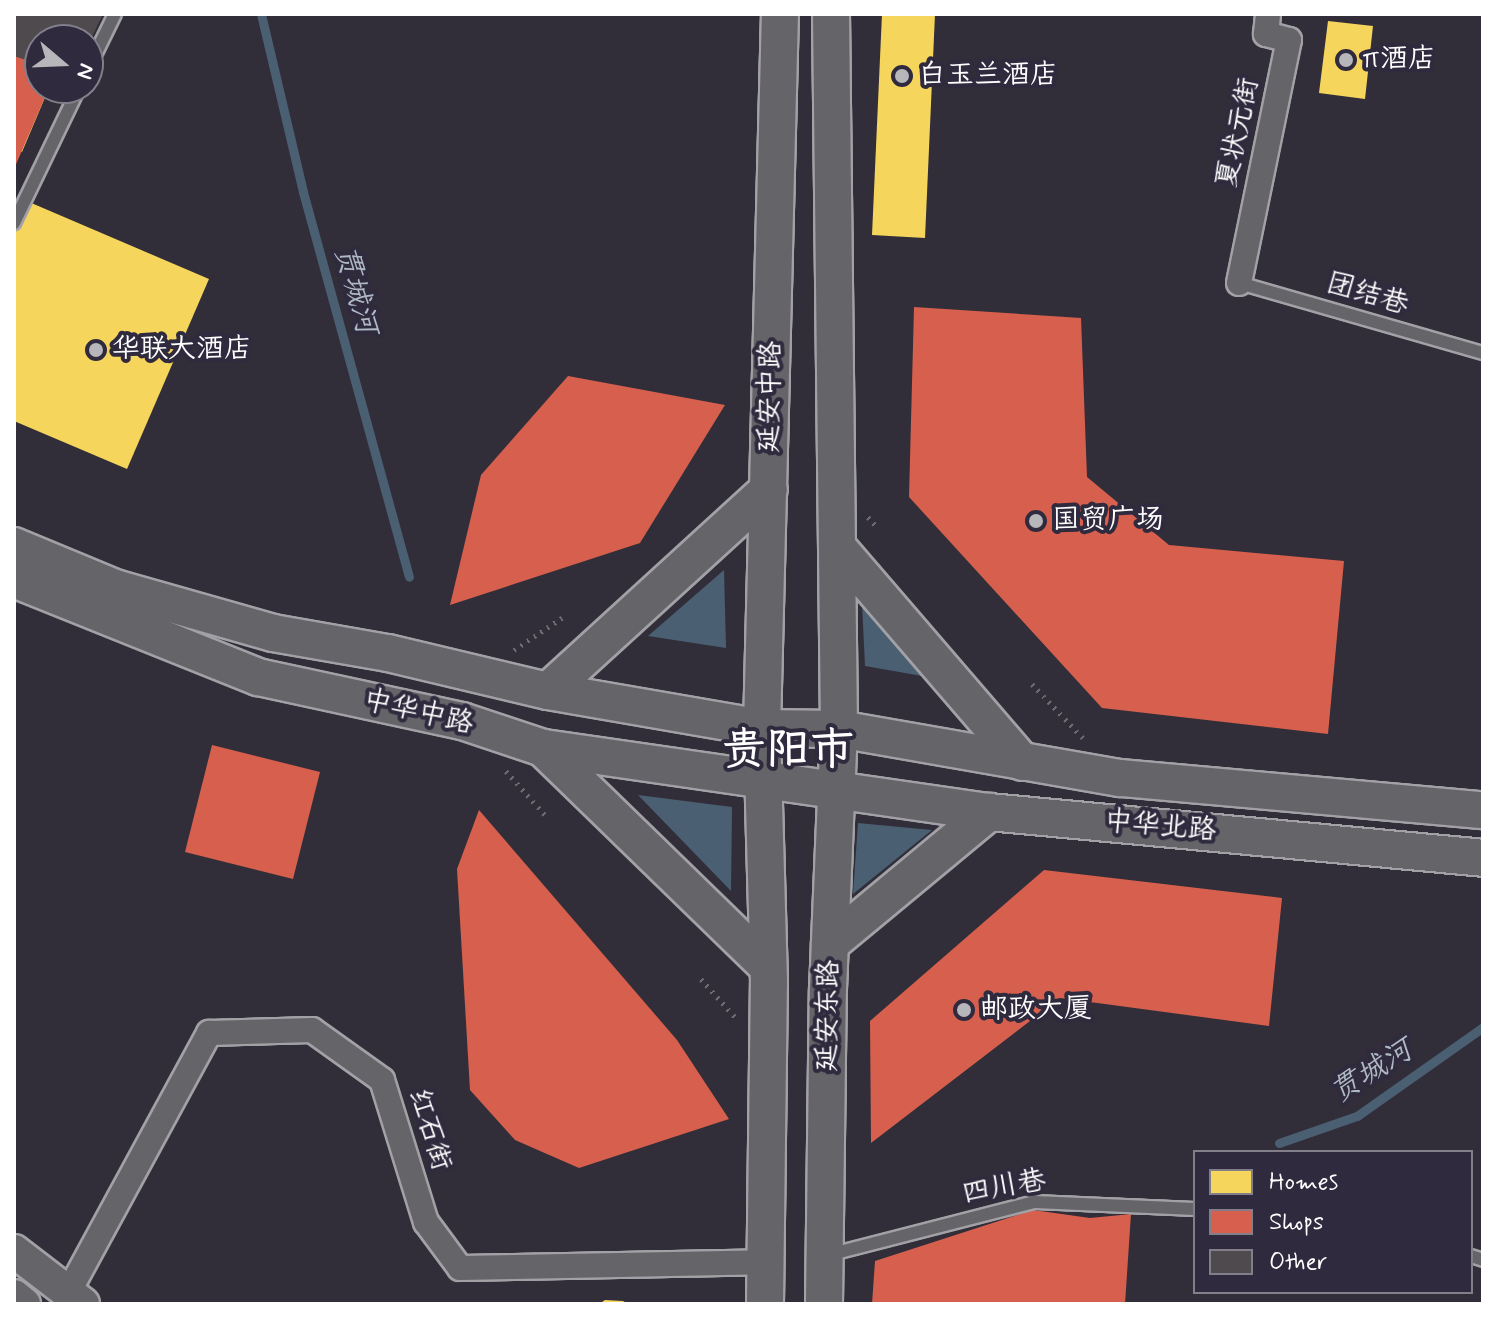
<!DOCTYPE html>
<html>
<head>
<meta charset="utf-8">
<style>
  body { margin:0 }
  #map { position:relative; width:1497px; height:1318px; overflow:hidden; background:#312e39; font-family:Mynerve,"LXGW WenKai TC",sans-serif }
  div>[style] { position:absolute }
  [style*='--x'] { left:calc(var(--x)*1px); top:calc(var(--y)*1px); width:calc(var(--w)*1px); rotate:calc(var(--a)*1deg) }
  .water>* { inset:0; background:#4b5f73 }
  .homes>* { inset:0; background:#f6d55c }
  .shops>* { inset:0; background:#d6604d }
  .stream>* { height:9px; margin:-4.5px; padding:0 4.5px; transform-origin:4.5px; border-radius:4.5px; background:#4b5f73 }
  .building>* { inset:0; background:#4e4a4e }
  .path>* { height:5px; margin-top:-2.5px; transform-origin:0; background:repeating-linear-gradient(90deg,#6d6b71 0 2px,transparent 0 8px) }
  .roads { filter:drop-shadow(2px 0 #a2a1a6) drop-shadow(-2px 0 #a2a1a6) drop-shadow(0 2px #a2a1a6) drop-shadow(0 -2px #a2a1a6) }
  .lane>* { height:12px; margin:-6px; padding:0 6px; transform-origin:6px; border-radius:6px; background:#656469 }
  .street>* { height:24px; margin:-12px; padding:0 12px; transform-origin:12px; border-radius:12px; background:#656469 }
  .secondary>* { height:32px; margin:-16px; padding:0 16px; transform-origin:16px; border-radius:16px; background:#656469 }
  .primary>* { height:36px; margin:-18px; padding:0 18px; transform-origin:18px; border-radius:18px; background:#656469 }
  .dots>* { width:22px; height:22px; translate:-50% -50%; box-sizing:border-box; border:4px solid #2f2a3d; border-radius:50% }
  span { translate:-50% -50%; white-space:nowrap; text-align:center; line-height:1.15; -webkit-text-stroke:8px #2f2a3d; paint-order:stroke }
  .poi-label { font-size:28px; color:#fff }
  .left { translate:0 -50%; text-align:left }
  .street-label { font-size:28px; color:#fff }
  .water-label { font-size:30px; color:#afb9c3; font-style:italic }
  .town-label { font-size:44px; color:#fff; font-weight:700 }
  .frame { position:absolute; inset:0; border:16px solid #fff; pointer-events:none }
  .legend { position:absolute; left:1193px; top:1150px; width:280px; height:144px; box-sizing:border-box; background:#2f2a3d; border:2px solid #827f8b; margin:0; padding:10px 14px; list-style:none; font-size:24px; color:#fff }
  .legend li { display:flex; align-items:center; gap:16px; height:40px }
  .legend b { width:40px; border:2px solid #827f8b }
  .north { position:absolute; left:24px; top:24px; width:80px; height:80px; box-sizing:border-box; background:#2f2a3d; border:2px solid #827f8b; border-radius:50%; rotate:109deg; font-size:22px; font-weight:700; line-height:32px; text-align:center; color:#fff }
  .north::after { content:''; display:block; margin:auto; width:28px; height:36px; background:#b7b6ba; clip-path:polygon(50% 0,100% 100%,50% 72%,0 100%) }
</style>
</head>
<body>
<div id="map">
  <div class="water">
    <div style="clip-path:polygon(724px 570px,726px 648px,648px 636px)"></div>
    <div style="clip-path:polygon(862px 603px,945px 680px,865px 666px)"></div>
    <div style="clip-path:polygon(638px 795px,732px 807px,731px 891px)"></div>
    <div style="clip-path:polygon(858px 823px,932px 830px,853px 894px)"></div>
  </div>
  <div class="homes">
    <div style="clip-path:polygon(14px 14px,79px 40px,40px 40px,40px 88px,49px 88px,22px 152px,14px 149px)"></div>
    <div style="clip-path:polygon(882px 14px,935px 14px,925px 238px,872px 235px)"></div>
    <div style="clip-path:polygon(1328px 21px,1373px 26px,1365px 99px,1319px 93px)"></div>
    <div style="clip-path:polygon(29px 202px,209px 279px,127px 469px,14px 421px,14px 236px)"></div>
    <div style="clip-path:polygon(605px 1300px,623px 1301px,628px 1304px,599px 1304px)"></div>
  </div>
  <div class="shops">
    <div style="clip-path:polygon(14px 14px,79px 40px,40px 40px,40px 88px,49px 88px,14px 169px)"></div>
    <div style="clip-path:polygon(914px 307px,1081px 318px,1087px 477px,1169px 545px,1344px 561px,1328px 734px,1102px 708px,909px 497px)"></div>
    <div style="clip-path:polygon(568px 376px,725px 405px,640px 543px,450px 605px,481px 475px)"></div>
    <div style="clip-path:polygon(212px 745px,320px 772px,293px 879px,185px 852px)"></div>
    <div style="clip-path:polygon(479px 810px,677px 1040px,729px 1119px,579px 1168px,515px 1140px,470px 1090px,457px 869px)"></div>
    <div style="clip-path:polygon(1044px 870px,1282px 898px,1269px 1026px,1060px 998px,871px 1143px,870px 1021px)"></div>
    <div style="clip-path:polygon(1033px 1210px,1090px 1218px,1131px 1214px,1125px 1304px,872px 1304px,875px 1261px)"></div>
  </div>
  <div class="stream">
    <div style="--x:261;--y:14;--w:183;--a:76.7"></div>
    <div style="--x:303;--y:192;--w:399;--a:74.6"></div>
    <div style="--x:1279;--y:1143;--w:83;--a:-19.1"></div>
    <div style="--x:1357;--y:1116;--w:154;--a:-35.2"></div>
  </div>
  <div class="building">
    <div style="clip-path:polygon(14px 14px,103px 14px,88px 45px,88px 40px,40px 40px,40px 65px,14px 56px)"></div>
  </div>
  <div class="path">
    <div style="--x:868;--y:517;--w:15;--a:48"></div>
    <div style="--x:514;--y:650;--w:63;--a:-33.9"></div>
    <div style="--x:1032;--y:684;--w:74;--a:46.6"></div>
    <div style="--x:506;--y:771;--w:59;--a:48.4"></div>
    <div style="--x:701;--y:979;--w:51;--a:48.2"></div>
  </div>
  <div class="roads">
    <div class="lane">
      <div style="--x:88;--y:69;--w:61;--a:-63.9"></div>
      <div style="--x:14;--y:223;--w:150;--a:-64.3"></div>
      <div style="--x:1239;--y:283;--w:254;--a:16"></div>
      <div style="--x:828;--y:1255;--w:214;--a:-14.4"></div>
      <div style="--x:1035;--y:1202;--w:160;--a:2.5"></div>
      <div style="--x:1471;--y:1256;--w:13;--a:18"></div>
    </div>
    <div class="street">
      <div style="--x:1239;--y:283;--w:248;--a:-78.4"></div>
      <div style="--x:1289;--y:40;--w:24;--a:-165"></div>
      <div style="--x:1266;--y:34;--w:20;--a:-84"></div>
      <div style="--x:68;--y:1293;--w:296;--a:-61.5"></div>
      <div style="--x:209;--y:1033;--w:103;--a:-1.7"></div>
      <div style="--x:312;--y:1030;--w:86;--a:35.5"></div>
      <div style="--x:382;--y:1080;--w:149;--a:72.8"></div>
      <div style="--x:426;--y:1222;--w:57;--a:53.5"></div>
      <div style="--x:460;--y:1268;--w:305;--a:-1.1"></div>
    </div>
    <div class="secondary">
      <div style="--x:14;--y:1251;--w:87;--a:37.5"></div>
      <div style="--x:14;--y:1296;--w:13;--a:39"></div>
    </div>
    <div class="primary">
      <div style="--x:14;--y:546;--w:109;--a:22.6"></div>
      <div style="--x:115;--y:588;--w:164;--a:15.9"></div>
      <div style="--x:273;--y:633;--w:117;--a:9.9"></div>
      <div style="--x:388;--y:653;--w:164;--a:13.4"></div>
      <div style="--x:548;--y:691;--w:217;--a:9.8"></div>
      <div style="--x:762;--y:728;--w:77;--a:0.7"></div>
      <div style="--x:839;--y:729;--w:286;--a:9.9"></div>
      <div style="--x:1121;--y:778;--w:363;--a:5.1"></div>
      <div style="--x:839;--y:549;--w:281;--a:49.3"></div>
      <div style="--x:14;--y:579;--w:263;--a:21.9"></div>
      <div style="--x:258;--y:677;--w:209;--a:12.2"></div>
      <div style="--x:462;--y:721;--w:85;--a:18.4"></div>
      <div style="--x:543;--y:748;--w:451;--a:8.2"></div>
      <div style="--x:989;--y:812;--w:496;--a:5.3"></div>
      <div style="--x:548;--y:691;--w:299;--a:-42.4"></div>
      <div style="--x:543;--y:748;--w:314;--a:44.2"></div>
      <div style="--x:830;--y:944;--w:207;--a:-39.7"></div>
      <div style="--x:765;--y:1304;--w:322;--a:-89.3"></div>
      <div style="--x:769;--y:982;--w:254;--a:-91.6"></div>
      <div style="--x:762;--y:728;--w:714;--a:-88.56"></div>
      <div style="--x:824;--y:1304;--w:315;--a:-89.3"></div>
      <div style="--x:828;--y:989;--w:260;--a:-87.6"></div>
      <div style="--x:839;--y:729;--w:715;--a:-90.64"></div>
    </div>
  </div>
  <div class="dots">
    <div style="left:1346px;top:60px;background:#b7b6ba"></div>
    <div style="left:902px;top:76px;background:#b7b6ba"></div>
    <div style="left:96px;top:350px;background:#b7b6ba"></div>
    <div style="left:1036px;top:521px;background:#b7b6ba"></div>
    <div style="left:964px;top:1010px;background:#b7b6ba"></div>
  </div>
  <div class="poi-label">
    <span class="left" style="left:1362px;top:60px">π酒店</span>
    <span class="left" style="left:918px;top:76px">白玉兰酒店</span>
    <span class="left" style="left:112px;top:350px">华联大酒店</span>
    <span class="left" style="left:1052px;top:521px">国贸广场</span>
    <span class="left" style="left:980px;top:1010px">邮政大厦</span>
  </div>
  <div class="street-label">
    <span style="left:1239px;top:133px;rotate:-78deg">夏状元街</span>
    <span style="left:1367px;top:295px;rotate:16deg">团结巷</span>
    <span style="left:771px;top:397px;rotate:-89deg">延安中路</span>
    <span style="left:418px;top:713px;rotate:13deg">中华中路</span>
    <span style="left:1160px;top:827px;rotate:5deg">中华北路</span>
    <span style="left:829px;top:1016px;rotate:-89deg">延安东路</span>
    <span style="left:429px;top:1130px;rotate:73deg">红石街</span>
    <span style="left:1004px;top:1188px;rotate:-10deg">四川巷</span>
  </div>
  <div class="water-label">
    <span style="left:355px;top:290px;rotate:75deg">贯城河</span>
    <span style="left:1372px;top:1072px;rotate:-32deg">贯城河</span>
  </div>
  <div class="town-label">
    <span style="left:788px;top:751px">贵阳市</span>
  </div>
  <div class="frame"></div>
  <ul class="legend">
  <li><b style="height:22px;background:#f6d55c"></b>Homes</li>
  <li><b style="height:22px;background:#d6604d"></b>Shops</li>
  <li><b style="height:22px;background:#4e4a4e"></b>Other</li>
  </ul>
  <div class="north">N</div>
</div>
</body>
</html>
